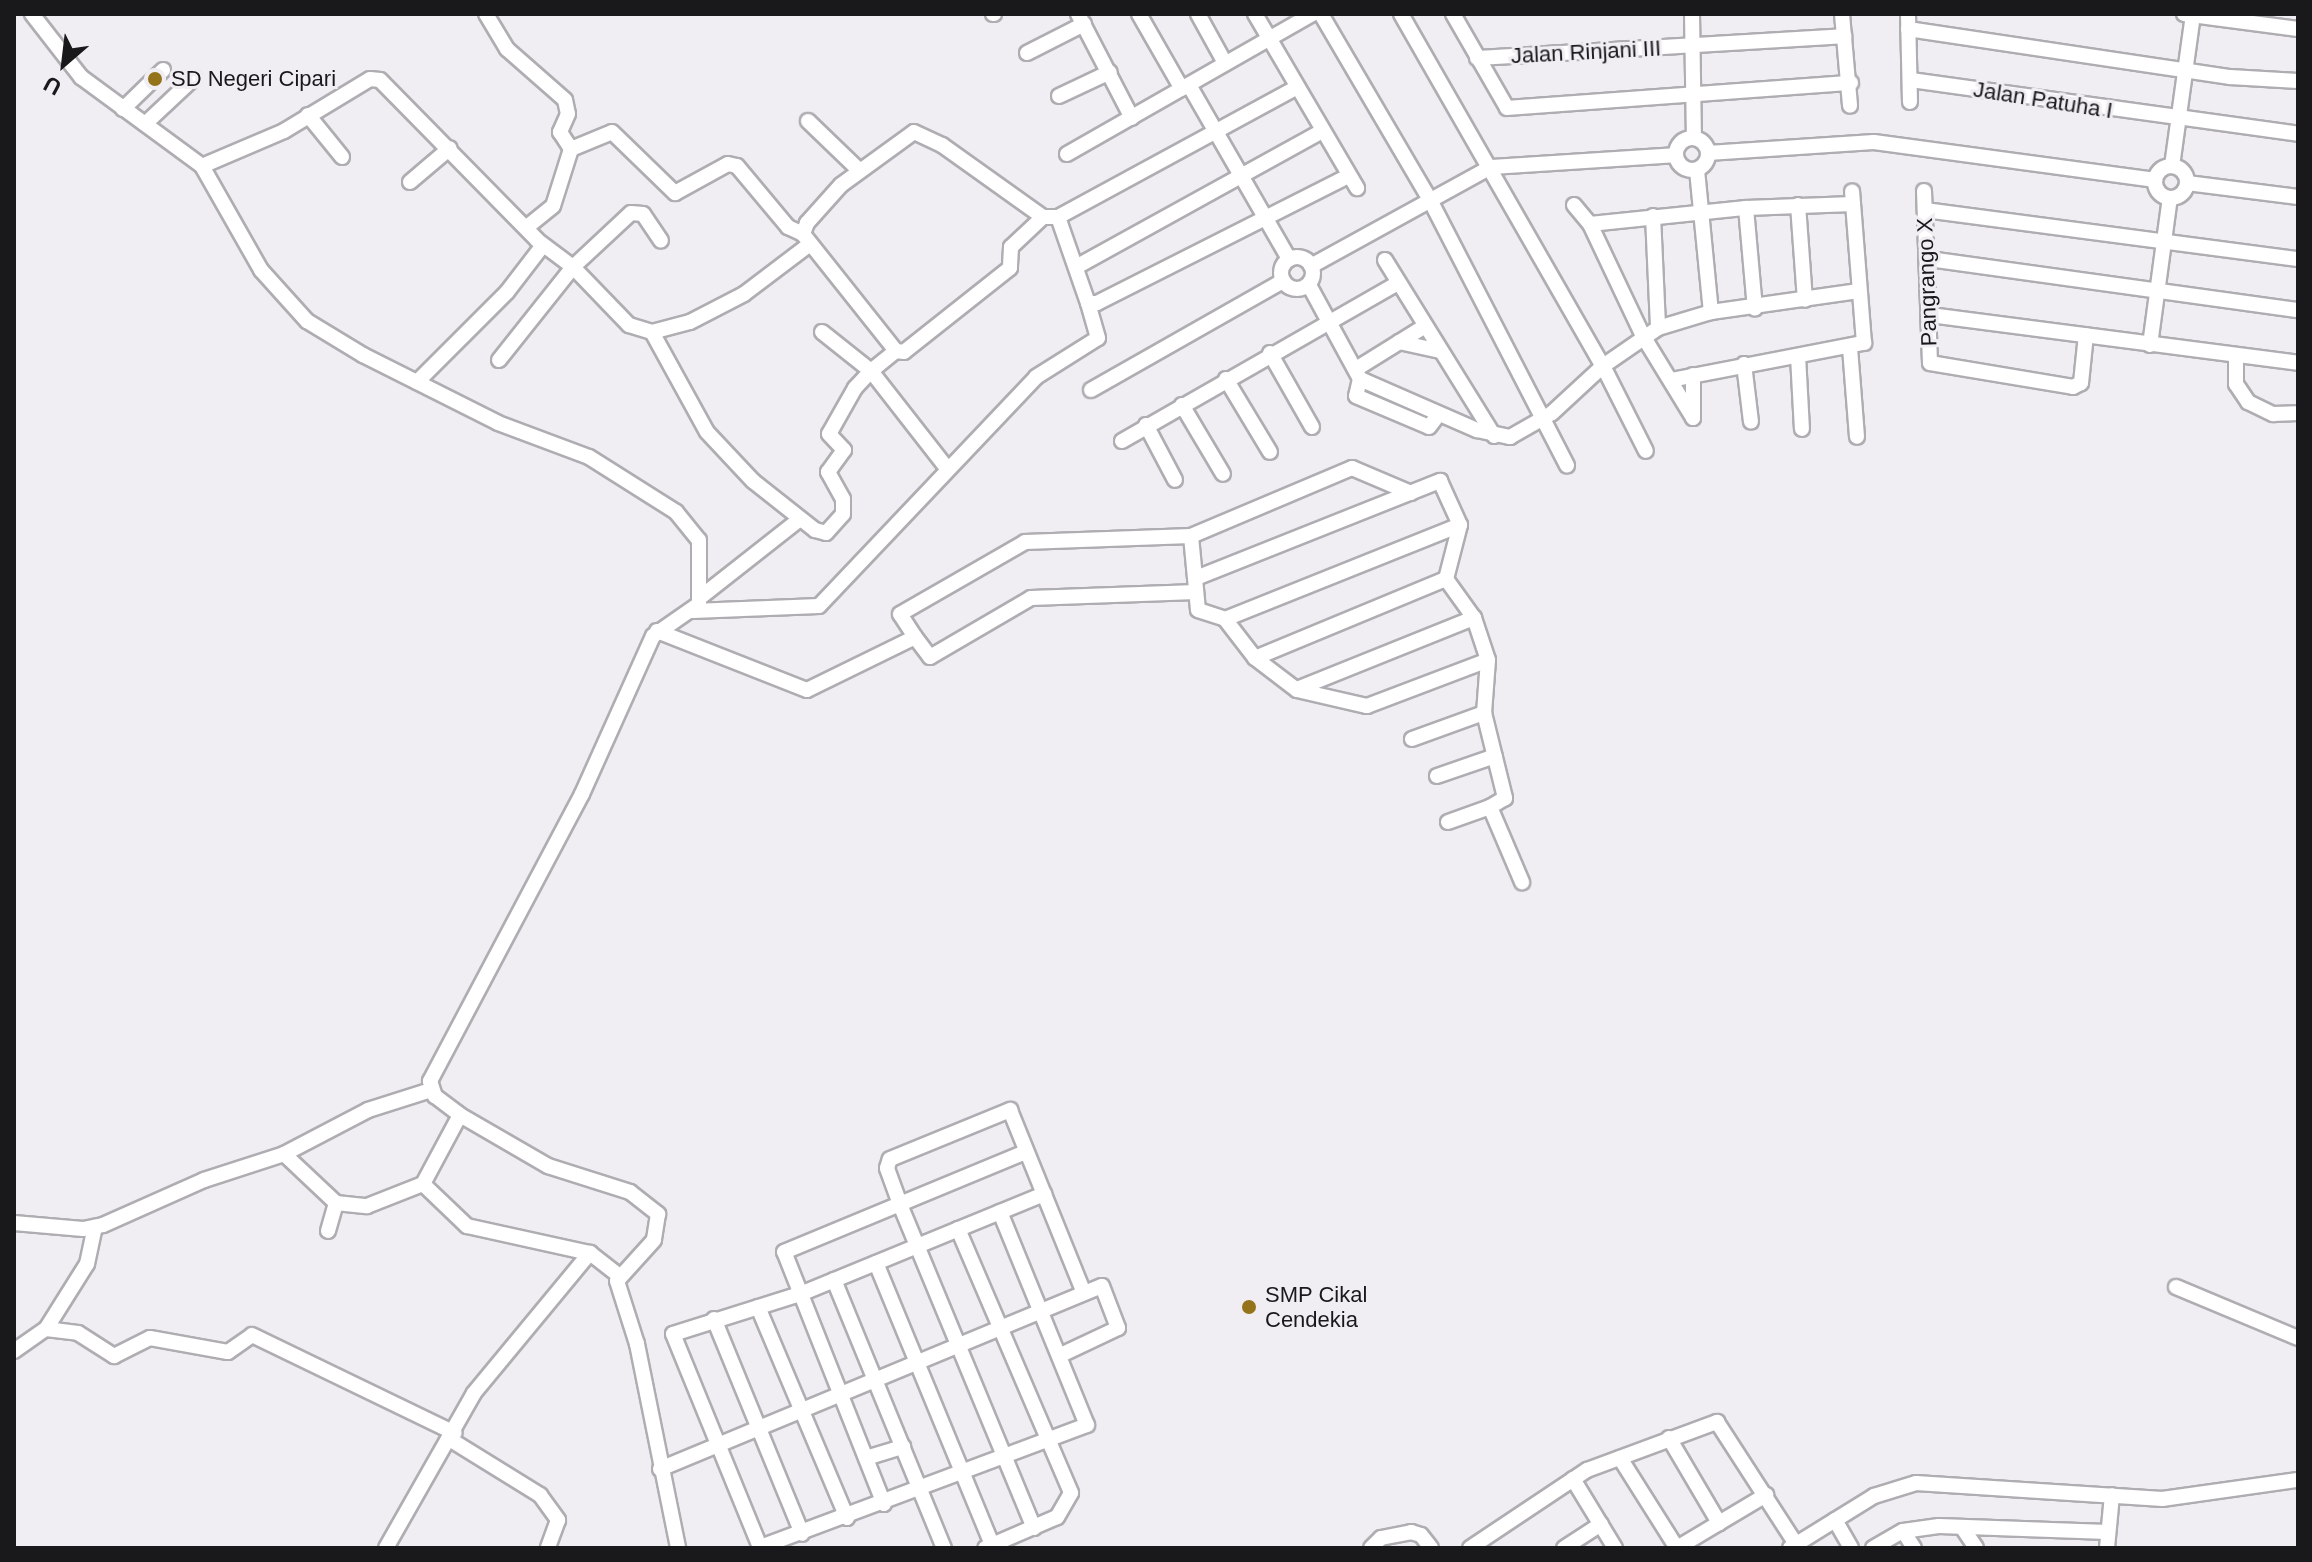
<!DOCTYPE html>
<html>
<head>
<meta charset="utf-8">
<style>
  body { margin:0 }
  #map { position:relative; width:2312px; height:1562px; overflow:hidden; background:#f0eef3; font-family:Helvetica,sans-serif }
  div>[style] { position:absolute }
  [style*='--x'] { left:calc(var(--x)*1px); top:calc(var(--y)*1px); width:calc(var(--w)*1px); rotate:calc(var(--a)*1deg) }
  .roads { filter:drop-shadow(2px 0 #afadb2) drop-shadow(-2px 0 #afadb2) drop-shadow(0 2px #afadb2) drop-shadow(0 -2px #afadb2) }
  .minor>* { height:14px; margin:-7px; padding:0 7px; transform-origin:7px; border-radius:7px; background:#fff }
  .minor>.ring { margin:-7px; padding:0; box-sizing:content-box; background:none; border:14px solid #fff; border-radius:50% }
  .dots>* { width:22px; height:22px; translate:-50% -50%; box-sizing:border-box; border:4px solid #f0eef3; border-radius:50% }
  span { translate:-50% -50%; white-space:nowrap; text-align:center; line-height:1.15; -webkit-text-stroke:6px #f0eef3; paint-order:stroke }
  .street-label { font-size:22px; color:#19181a }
  .poi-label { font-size:22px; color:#19181a }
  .left { translate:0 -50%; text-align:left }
  .frame { position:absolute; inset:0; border:16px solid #19181a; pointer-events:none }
  .north { position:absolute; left:24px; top:24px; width:80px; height:80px; -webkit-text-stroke:6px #f0eef3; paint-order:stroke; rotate:208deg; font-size:22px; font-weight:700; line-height:32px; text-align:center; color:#19181a }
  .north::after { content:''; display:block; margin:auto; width:28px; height:36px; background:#19181a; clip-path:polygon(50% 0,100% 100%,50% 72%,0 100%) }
</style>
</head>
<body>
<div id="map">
  <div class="roads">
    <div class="minor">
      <div style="--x:32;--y:14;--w:80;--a:52.1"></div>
      <div style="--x:81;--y:77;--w:150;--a:36.3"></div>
      <div style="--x:202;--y:166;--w:120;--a:60.4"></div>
      <div style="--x:261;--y:270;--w:69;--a:48"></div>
      <div style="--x:307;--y:321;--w:66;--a:31.3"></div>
      <div style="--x:363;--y:355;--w:151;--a:26.7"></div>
      <div style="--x:498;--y:423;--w:97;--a:20.5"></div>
      <div style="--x:589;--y:457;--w:103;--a:32.3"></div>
      <div style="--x:676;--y:512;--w:36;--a:51"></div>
      <div style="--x:699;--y:540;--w:64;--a:90"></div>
      <div style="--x:699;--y:604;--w:56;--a:145.2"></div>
      <div style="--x:653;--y:636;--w:173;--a:114.2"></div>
      <div style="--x:582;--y:794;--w:325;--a:117.9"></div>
      <div style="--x:430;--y:1081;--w:16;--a:72"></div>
      <div style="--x:435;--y:1096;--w:31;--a:37"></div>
      <div style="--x:460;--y:1115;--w:102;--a:30.1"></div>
      <div style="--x:548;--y:1166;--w:86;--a:17.6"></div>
      <div style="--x:630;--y:1192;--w:36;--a:38"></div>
      <div style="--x:658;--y:1214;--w:26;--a:99"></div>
      <div style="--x:654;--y:1240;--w:55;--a:132.1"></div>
      <div style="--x:617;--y:1281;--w:66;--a:72.4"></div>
      <div style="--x:637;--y:1344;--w:208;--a:78.6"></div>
      <div style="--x:486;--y:14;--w:41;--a:59"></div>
      <div style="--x:507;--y:49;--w:77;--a:41.3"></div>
      <div style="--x:565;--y:100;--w:14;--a:78"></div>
      <div style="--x:568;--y:114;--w:20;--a:114"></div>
      <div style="--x:560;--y:132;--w:20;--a:57"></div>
      <div style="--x:993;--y:14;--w:1;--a:0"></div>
      <div style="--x:1078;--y:14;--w:117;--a:62.6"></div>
      <div style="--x:1139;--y:14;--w:86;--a:60.2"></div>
      <div style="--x:1198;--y:14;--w:56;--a:61.1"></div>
      <div style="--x:1255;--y:14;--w:202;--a:59.6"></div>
      <div style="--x:1321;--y:14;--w:213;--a:59.6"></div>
      <div style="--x:1429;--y:198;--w:301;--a:62.7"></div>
      <div style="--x:1401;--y:14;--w:406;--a:60.2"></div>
      <div style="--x:1603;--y:366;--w:95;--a:63.2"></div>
      <div style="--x:1453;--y:14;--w:108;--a:60.1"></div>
      <div style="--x:1507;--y:108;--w:345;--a:-4.2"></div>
      <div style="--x:1692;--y:14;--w:124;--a:89.1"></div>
      <div style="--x:1842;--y:14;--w:92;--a:85"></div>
      <div style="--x:1908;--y:14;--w:88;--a:88.7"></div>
      <div style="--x:2184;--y:14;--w:115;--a:7.5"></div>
      <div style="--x:1908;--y:29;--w:326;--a:8.5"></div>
      <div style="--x:2230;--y:77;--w:68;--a:3.4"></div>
      <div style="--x:1027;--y:53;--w:64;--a:-27"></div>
      <div style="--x:1477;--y:58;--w:368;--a:-3.4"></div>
      <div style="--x:1911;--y:80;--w:391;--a:7.9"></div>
      <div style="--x:1189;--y:85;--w:201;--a:60.1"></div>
      <div style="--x:1059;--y:96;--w:56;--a:-25.2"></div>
      <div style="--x:123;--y:109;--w:56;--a:-44.3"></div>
      <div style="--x:308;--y:115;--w:54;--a:51"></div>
      <div style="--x:808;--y:121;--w:71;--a:43.9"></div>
      <div style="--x:145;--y:124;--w:67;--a:-43.2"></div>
      <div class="ring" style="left:1676px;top:138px;width:18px;height:18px"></div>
      <div style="--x:1708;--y:153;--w:166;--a:-3.8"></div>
      <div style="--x:1874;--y:142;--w:284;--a:7.7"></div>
      <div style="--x:1067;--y:154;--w:282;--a:-29.7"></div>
      <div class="ring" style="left:2155px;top:166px;width:18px;height:18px"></div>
      <div style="--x:202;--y:166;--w:89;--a:-23.1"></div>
      <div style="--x:284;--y:131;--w:100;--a:-31.2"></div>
      <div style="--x:370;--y:79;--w:10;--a:6"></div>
      <div style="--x:380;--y:80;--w:224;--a:45.5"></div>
      <div style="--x:537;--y:240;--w:45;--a:36.9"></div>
      <div style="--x:573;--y:267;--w:81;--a:46"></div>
      <div style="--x:629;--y:325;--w:24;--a:17"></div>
      <div style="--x:652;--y:332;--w:39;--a:-15"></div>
      <div style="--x:690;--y:322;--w:61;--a:-27.4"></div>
      <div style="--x:744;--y:294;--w:83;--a:-37.1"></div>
      <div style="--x:2172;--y:166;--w:152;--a:-82.1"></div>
      <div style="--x:1697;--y:170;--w:143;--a:84.4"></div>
      <div style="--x:410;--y:182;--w:52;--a:-40.4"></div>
      <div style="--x:2187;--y:183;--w:112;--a:7.2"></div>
      <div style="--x:1924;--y:191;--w:172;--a:88"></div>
      <div style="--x:1930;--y:363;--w:145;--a:9.5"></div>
      <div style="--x:2073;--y:387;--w:9;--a:-27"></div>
      <div style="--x:2081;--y:383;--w:48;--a:-84.1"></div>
      <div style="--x:1574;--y:205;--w:25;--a:50"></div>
      <div style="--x:1590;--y:224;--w:124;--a:64.7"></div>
      <div style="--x:1643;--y:336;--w:96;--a:58.6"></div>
      <div style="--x:1798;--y:205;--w:95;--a:85.8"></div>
      <div style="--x:1746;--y:208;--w:101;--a:84.9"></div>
      <div style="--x:1925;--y:210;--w:376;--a:7.5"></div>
      <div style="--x:1653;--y:216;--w:112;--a:87.4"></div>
      <div style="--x:1043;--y:217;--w:44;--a:136.8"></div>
      <div style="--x:1011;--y:247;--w:21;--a:93"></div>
      <div style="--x:1010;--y:268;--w:135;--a:141.6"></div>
      <div style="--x:904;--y:352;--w:8;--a:-173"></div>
      <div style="--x:896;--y:351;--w:149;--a:-128.5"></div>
      <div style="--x:803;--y:234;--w:12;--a:-70"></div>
      <div style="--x:807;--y:223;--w:51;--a:-48.2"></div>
      <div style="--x:841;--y:185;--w:90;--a:-36"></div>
      <div style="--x:914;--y:132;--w:31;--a:25"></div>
      <div style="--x:942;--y:145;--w:124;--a:35.5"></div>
      <div style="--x:1043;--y:217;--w:15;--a:0"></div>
      <div style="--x:1058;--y:217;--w:271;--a:-28.5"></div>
      <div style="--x:1058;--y:217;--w:91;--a:70.8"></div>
      <div style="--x:1088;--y:303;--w:9;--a:0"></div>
      <div style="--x:1097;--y:303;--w:281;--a:-26.8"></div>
      <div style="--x:1590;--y:224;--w:157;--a:-5.9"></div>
      <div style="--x:1746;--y:208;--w:107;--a:-2.1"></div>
      <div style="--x:527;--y:227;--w:33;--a:-39"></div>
      <div style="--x:553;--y:206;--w:60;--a:-72.5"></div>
      <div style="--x:571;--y:149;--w:44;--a:-22.5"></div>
      <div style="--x:612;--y:132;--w:88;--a:44.1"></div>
      <div style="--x:675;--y:193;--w:60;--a:-28.7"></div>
      <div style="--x:728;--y:164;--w:9;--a:13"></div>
      <div style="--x:737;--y:166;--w:80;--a:50.1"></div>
      <div style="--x:788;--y:227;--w:17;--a:25"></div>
      <div class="ring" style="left:1281px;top:257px;width:18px;height:18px"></div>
      <div style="--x:1929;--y:259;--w:373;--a:7.9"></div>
      <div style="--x:1385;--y:260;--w:207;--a:58.2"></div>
      <div style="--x:1311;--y:266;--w:205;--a:-28.8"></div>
      <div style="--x:1491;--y:167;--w:184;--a:-3.7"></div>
      <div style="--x:1076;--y:267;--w:280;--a:-28.9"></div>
      <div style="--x:1309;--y:285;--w:107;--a:61.5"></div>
      <div style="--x:1360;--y:379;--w:128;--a:23.6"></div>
      <div style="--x:1477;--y:430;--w:34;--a:12"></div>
      <div style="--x:1510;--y:437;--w:48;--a:-29.7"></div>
      <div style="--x:1552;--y:413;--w:69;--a:-42.7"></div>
      <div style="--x:1603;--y:366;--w:67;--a:-34.6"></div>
      <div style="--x:1658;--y:328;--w:55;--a:-16.8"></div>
      <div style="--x:1711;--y:312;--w:149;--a:-8.1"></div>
      <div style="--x:1930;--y:315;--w:371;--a:7.4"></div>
      <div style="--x:652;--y:332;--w:114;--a:61.2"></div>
      <div style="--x:707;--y:432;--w:67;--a:46.8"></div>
      <div style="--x:753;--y:481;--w:79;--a:38.3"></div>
      <div style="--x:815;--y:530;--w:11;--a:15"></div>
      <div style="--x:826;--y:533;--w:25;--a:-48"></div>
      <div style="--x:843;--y:514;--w:15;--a:-90"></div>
      <div style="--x:843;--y:499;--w:31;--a:-119"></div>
      <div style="--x:828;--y:472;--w:27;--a:-54"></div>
      <div style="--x:844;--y:450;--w:22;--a:-133"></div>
      <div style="--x:829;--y:434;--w:53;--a:-60.5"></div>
      <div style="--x:855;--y:388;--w:23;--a:-47"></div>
      <div style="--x:871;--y:371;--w:122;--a:52"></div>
      <div style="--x:822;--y:332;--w:63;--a:38.5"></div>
      <div style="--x:871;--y:371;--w:32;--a:-39"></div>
      <div style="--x:1399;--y:342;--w:42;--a:12.4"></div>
      <div style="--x:2150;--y:345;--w:148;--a:-82.3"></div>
      <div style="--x:1850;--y:348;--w:89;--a:85.5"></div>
      <div style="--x:1270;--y:353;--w:85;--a:60.4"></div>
      <div style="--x:1798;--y:356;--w:73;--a:86.9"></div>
      <div style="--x:2236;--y:358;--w:26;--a:90"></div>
      <div style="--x:2236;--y:384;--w:22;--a:56"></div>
      <div style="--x:2248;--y:402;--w:28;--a:26"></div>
      <div style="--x:2273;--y:414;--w:25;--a:-2"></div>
      <div style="--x:499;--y:360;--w:119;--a:-51.5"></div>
      <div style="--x:573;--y:267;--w:79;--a:-43"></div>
      <div style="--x:631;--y:213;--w:12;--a:5"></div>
      <div style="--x:643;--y:214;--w:32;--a:56"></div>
      <div style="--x:1744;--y:364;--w:58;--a:83.1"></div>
      <div style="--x:1356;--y:369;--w:81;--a:-31.9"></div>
      <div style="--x:1226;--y:379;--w:85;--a:58.9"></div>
      <div style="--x:1360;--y:379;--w:17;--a:103"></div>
      <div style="--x:1356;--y:396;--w:79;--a:23"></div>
      <div style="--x:1429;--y:427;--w:15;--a:-53"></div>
      <div style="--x:1671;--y:380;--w:197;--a:-10.9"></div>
      <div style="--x:1864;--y:343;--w:152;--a:-94.5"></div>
      <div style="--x:417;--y:382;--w:127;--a:-45"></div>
      <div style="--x:507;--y:292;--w:59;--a:-52.5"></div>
      <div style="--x:1091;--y:390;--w:221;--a:-29.6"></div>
      <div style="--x:1182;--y:405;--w:80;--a:59.3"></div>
      <div style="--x:1693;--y:418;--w:43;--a:-90"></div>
      <div style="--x:1146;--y:425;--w:62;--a:62.2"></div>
      <div style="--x:1122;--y:441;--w:318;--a:-29.8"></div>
      <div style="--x:1191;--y:536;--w:175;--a:-22.9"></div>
      <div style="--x:1352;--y:468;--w:64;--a:23"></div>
      <div style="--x:1196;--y:578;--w:263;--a:-21.7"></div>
      <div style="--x:1440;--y:481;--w:48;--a:65.6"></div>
      <div style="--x:1460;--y:525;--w:253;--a:158.2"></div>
      <div style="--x:702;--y:596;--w:125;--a:-38.2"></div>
      <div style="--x:693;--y:611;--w:126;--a:-2.3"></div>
      <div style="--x:819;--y:606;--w:315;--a:-46.5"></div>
      <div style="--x:1036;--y:377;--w:73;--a:-32.2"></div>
      <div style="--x:1098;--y:338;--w:36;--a:-106"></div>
      <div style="--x:657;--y:631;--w:161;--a:21.5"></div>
      <div style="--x:807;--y:690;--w:120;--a:-26.1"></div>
      <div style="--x:915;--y:637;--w:25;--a:53"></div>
      <div style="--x:930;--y:657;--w:117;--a:-30.3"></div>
      <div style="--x:1031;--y:598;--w:165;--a:-2.1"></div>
      <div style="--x:915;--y:637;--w:27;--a:-123"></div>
      <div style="--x:900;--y:614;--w:144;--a:-29.9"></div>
      <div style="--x:1025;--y:542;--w:166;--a:-2.1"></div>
      <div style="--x:1191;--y:536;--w:74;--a:84.6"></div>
      <div style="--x:1198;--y:610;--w:28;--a:18"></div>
      <div style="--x:1225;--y:619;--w:49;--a:52.4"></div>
      <div style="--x:1255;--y:658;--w:53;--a:37.3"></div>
      <div style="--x:1297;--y:690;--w:72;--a:12.9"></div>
      <div style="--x:1367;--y:706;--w:129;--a:-20.8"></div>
      <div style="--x:1488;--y:660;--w:44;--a:-108.4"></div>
      <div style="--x:1255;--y:658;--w:207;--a:-22.5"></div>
      <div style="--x:1446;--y:579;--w:56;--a:-75.5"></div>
      <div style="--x:1488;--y:660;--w:53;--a:94.3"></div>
      <div style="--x:1484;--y:713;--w:88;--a:76.1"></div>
      <div style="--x:1505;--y:798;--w:17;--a:149"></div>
      <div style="--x:1297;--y:689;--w:191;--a:-21.9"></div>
      <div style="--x:1474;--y:618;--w:48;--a:-125.7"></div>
      <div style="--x:1412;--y:739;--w:77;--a:-19.9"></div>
      <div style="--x:1437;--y:776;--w:61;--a:-19"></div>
      <div style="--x:1448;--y:822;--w:45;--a:-19.7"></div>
      <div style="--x:1490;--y:807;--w:82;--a:66.9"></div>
      <div style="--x:284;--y:1154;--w:71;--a:43.3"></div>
      <div style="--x:336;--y:1203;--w:29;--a:106"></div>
      <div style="--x:423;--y:1184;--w:78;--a:-61.8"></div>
      <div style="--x:336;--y:1203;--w:31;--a:6"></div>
      <div style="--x:367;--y:1206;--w:60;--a:-21.4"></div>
      <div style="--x:423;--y:1184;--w:61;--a:43.7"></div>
      <div style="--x:467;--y:1226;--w:126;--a:12.4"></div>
      <div style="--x:590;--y:1253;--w:37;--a:38"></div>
      <div style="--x:1000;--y:1212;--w:230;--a:67.8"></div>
      <div style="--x:1087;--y:1425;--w:349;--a:159.5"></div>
      <div style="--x:760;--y:1547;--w:230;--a:-112.2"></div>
      <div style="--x:673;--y:1334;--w:133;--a:-17.5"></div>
      <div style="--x:800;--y:1294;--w:264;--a:-22.3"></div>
      <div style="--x:14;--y:1223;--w:69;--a:5"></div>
      <div style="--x:83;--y:1229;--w:20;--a:-11"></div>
      <div style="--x:103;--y:1225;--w:111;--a:-24"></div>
      <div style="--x:204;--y:1180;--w:84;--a:-18"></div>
      <div style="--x:284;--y:1154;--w:95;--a:-27.6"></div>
      <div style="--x:368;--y:1110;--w:66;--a:-17.6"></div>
      <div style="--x:958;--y:1229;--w:287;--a:66.8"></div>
      <div style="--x:1071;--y:1493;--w:28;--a:120"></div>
      <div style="--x:1057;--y:1517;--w:78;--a:156.7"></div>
      <div style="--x:876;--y:1263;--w:305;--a:67.6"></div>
      <div style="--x:834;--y:1280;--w:290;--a:67.7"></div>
      <div style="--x:2176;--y:1287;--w:132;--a:22.7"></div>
      <div style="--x:758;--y:1307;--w:229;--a:67.1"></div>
      <div style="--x:714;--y:1319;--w:232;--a:67.7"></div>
      <div style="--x:46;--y:1329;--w:77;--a:-57.8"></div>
      <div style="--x:87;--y:1264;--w:38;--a:-78"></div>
      <div style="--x:14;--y:1351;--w:39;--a:-35"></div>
      <div style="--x:46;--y:1329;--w:32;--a:7"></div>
      <div style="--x:78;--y:1333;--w:43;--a:32.6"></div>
      <div style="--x:114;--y:1356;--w:40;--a:-26.6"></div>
      <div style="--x:150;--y:1338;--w:79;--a:10.2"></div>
      <div style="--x:228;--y:1352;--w:29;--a:-35"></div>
      <div style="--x:252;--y:1335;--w:225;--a:25.8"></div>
      <div style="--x:1669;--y:1438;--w:99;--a:59.5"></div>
      <div style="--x:451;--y:1440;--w:105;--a:31.7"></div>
      <div style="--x:540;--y:1495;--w:31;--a:54"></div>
      <div style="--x:558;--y:1520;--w:30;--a:110"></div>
      <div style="--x:866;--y:1458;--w:39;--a:-17"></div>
      <div style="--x:1620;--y:1458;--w:107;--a:57.7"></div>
      <div style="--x:660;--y:1469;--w:478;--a:-22.5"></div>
      <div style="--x:1102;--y:1286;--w:45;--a:69.1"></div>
      <div style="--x:1118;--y:1328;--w:63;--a:154.7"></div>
      <div style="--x:1573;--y:1479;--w:81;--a:58.7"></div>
      <div style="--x:884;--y:1504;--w:271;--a:-111.6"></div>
      <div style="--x:784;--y:1252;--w:262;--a:-22.5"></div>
      <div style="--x:1835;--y:1520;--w:32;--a:60"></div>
      <div style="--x:1962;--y:1527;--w:25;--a:56"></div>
      <div style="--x:1034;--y:1528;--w:351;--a:-112.5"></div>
      <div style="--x:900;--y:1204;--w:38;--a:-110"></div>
      <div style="--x:887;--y:1168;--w:9;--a:-72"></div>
      <div style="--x:890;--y:1159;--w:130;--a:-22.2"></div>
      <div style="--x:1010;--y:1110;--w:197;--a:68"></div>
      <div style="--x:1903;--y:1531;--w:20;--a:57"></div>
      <div style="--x:386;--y:1548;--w:178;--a:-60.4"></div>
      <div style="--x:474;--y:1393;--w:182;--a:-50.4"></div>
      <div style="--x:1371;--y:1548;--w:14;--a:-45"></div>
      <div style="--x:1381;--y:1538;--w:31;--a:-11"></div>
      <div style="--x:1411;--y:1532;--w:10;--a:17"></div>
      <div style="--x:1421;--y:1535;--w:16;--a:52"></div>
      <div style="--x:1470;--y:1548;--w:141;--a:-33.7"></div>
      <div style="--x:1587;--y:1470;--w:139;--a:-20.3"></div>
      <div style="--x:1717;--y:1422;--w:145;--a:57.1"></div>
      <div style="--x:1564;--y:1548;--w:44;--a:-33"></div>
      <div style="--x:1677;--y:1548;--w:104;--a:-30.8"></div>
      <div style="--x:1790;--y:1548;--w:99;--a:-31.8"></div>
      <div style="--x:1874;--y:1496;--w:44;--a:-17.2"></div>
      <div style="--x:1916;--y:1483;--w:247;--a:3.7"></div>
      <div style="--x:2162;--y:1499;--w:137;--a:-8"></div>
      <div style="--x:1873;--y:1548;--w:34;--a:-30"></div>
      <div style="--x:1903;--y:1531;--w:36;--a:-8"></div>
      <div style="--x:1939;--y:1526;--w:169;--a:2"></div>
      <div style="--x:2107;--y:1548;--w:53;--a:-84.6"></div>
    </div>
  </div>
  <div class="dots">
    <div style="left:155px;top:79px;background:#94731b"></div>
    <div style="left:1249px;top:1307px;background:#94731b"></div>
  </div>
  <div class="street-label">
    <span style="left:1586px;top:52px;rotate:-3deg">Jalan Rinjani III</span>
    <span style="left:2043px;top:100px;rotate:9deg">Jalan Patuha I</span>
    <span style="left:1927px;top:282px;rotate:-92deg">Pangrango X</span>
  </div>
  <div class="poi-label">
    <span class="left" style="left:171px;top:79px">SD Negeri Cipari</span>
    <span class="left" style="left:1265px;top:1307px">SMP Cikal<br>Cendekia</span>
  </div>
  <div class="frame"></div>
  <div class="north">U</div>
</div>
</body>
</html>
